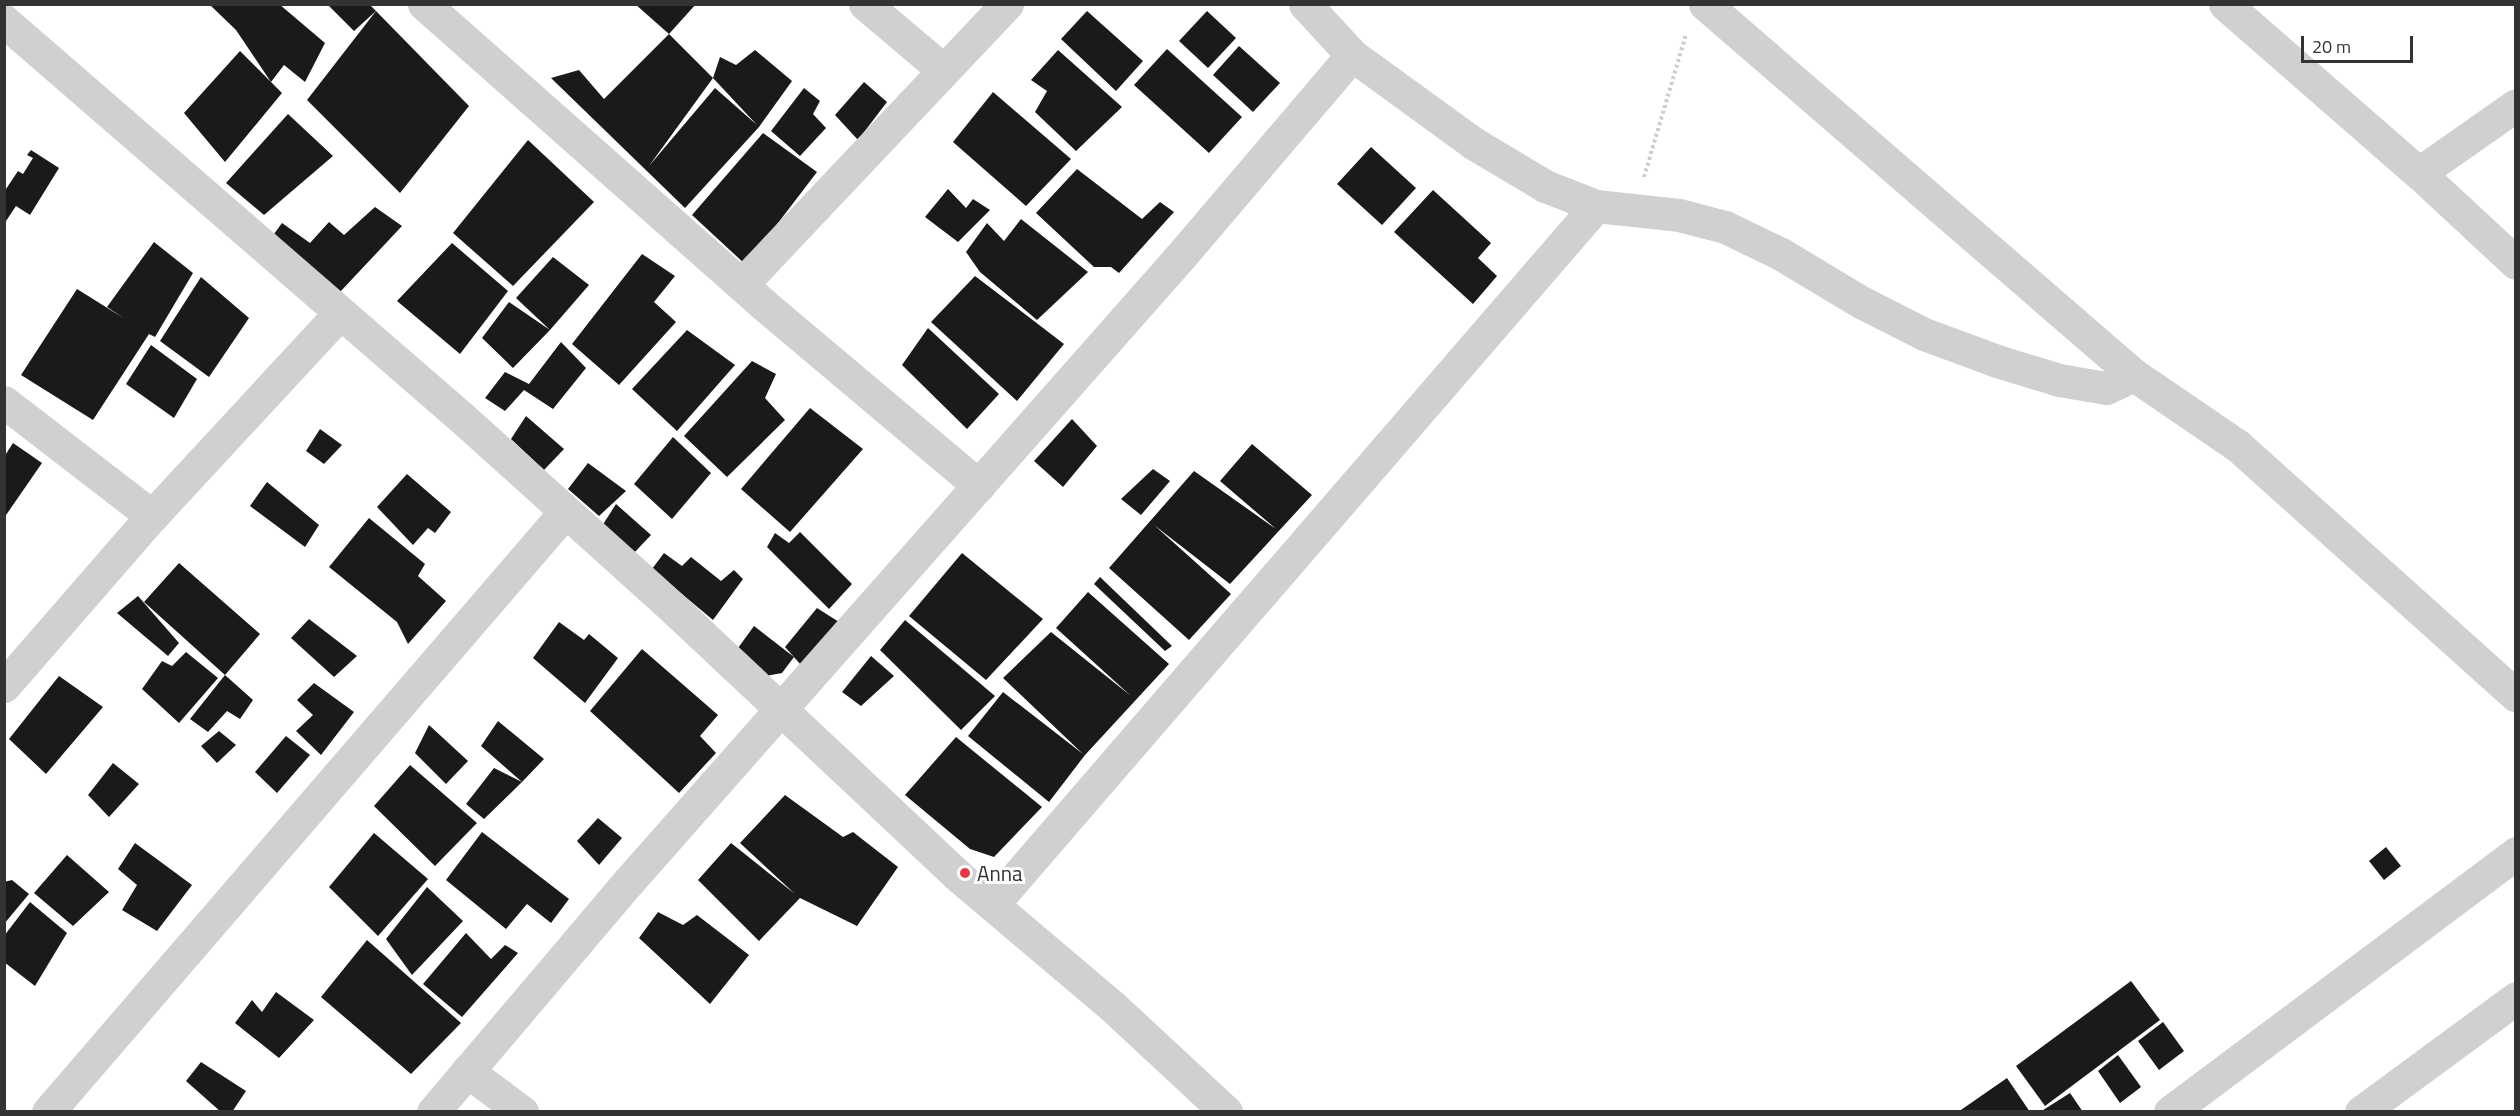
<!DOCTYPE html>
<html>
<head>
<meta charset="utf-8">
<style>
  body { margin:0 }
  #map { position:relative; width:2520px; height:1116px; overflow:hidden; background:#fff; font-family:"Titillium Web",sans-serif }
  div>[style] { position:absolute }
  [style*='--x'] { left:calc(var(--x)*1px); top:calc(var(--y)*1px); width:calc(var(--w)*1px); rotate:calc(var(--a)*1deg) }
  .building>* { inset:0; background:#1a1a1a }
  .path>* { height:4px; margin-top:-2px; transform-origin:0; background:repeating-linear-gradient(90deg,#cdcdcd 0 3px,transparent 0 6px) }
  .minor>* { height:33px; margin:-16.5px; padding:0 16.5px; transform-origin:16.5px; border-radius:16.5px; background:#d0d0d0 }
  .dots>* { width:16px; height:16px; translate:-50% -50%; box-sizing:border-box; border:3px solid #fff; border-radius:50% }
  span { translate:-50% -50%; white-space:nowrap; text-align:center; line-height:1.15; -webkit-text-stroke:6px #fff; paint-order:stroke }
  .poi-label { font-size:21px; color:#333 }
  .left { translate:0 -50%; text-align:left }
  .frame { position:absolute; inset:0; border:6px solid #333; pointer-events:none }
  .scale { position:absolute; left:2301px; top:36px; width:112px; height:27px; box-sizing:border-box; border:3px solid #333; border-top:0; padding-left:8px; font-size:18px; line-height:21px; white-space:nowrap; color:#333; -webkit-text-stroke:4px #fff; paint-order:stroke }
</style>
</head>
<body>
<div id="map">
  <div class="building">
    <div style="clip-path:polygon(209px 4px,279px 4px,325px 43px,305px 82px,284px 65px,271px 82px,282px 93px,225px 162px,184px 113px,240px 51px,271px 82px,236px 30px)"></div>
    <div style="clip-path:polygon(327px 4px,369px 4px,376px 11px,354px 31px)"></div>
    <div style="clip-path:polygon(635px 4px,696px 4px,669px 34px)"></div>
    <div style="clip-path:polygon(376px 11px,469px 106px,400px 193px,307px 100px)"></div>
    <div style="clip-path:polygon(1087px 11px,1143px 61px,1116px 91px,1061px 39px)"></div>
    <div style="clip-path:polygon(1207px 11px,1236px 38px,1208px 68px,1179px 41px)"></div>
    <div style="clip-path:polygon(669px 34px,713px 78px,649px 166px,715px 88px,757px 125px,713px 78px,720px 57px,736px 65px,755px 50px,792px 81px,759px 127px,685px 208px,551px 78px,579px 70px,604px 99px)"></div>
    <div style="clip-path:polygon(1239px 46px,1280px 83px,1253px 112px,1213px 75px)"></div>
    <div style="clip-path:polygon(1167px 49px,1242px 117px,1209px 153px,1134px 85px)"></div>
    <div style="clip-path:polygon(1058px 50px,1122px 107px,1076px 151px,1035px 112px,1047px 91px,1031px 80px)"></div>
    <div style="clip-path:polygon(864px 82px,887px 102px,858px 140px,835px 115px)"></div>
    <div style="clip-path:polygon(804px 88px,820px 101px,813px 114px,826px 128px,800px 156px,771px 131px)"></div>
    <div style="clip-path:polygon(993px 92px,1071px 159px,1026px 206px,953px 142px)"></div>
    <div style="clip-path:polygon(288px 114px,333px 156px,264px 215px,226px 183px)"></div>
    <div style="clip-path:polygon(763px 133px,817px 172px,746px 265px,692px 215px)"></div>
    <div style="clip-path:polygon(528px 140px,594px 202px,513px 286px,453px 233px)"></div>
    <div style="clip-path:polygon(1371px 147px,1416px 188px,1382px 225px,1337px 184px)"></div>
    <div style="clip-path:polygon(31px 150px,59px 168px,30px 215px,16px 206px,4px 224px,4px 192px,18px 171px,23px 174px,33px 158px,27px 155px)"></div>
    <div style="clip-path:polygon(1077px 169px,1142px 219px,1160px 202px,1174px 212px,1119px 273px,1111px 267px,1094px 267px,1036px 213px)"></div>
    <div style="clip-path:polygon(948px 189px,966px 208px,973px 199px,990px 210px,958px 242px,925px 217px)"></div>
    <div style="clip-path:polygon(1433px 190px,1491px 243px,1478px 258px,1497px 276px,1473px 304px,1394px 232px)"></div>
    <div style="clip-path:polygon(375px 207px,402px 226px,340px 292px,263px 249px,282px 223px,310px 243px,329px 222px,344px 235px)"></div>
    <div style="clip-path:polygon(1021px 219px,1088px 272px,1037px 320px,980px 272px,966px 252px,987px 223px,1004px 241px)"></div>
    <div style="clip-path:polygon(154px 242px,193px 273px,155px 337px,149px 334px,93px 420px,21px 375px,77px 289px,125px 319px,107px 307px)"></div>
    <div style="clip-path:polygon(452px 243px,508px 291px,460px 354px,397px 301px)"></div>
    <div style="clip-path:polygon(642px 254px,675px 276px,654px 302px,676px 322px,619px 385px,572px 344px)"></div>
    <div style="clip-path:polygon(553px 257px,589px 285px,550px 330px,513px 368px,482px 338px,509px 302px,550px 330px,516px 298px)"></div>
    <div style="clip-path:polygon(975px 276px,1064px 344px,1017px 401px,931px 322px)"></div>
    <div style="clip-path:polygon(201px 277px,249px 318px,209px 377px,160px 341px)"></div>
    <div style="clip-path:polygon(928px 328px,999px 394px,967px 429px,902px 365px)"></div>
    <div style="clip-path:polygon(687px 330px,735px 365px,677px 431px,632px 389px)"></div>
    <div style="clip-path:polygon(561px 342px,586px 368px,553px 409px,524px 390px,505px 411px,485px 398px,505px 372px,529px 384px)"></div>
    <div style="clip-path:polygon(151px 345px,197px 379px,174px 418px,126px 384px)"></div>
    <div style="clip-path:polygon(752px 361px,776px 374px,765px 398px,785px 420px,727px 477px,684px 436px)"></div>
    <div style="clip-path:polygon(810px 408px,863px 449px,790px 532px,741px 489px)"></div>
    <div style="clip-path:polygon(526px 416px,564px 449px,544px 470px,511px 439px)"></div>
    <div style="clip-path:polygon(1072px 419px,1097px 446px,1063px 487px,1034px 461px)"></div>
    <div style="clip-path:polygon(320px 429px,342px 445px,324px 464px,306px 451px)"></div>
    <div style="clip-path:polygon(673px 437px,711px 473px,672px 519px,634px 484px)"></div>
    <div style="clip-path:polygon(13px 443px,42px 463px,4px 518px,4px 457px)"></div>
    <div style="clip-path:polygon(1252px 444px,1312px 495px,1230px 584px,1154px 525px,1231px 594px,1189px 640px,1109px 568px,1194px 471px,1276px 529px,1220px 481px)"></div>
    <div style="clip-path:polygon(588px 463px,626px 491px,599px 516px,568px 489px)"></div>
    <div style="clip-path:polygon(1153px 469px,1170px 481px,1141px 515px,1121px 499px)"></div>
    <div style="clip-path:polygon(407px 474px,451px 512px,435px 533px,428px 528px,413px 545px,377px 507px)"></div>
    <div style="clip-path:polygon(267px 482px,319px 525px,305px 547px,250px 506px)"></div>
    <div style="clip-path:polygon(616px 504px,651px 535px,633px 554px,602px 526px)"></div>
    <div style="clip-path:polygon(369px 518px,425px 564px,418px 576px,446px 601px,408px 644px,397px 622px,329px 567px)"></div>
    <div style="clip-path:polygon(800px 532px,852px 584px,829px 609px,767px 547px,775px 533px,789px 543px)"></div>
    <div style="clip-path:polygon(664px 553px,682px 566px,691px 557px,721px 581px,734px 570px,743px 579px,713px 620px,652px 569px)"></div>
    <div style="clip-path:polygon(962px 553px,1043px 619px,986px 680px,909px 616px)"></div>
    <div style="clip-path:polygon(179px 563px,260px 634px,225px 675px,253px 700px,240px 719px,227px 711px,208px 732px,190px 719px,225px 675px,144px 602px)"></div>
    <div style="clip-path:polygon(1100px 577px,1172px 646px,1165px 651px,1094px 584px)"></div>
    <div style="clip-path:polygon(1088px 592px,1169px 664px,1085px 755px,1049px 802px,968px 736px,1003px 692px,1083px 754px,1003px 678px,1051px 632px,1131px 696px,1056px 628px)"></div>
    <div style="clip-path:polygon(138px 596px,179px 643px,168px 656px,117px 613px)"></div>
    <div style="clip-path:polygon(817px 608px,839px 622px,801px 665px,785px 647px)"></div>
    <div style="clip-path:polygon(309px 619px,357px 656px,334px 677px,291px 638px)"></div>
    <div style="clip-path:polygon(905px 620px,995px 696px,961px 730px,880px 650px)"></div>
    <div style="clip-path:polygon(559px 622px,584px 640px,589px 634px,618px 658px,585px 703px,533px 658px)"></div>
    <div style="clip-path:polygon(754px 626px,794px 657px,782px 673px,766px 676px,738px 648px)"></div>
    <div style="clip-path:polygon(642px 649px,718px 715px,700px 736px,716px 753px,679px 793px,590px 711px)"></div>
    <div style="clip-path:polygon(186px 652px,218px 678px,179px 723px,142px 689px,162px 661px,172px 666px)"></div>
    <div style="clip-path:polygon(871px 656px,894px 676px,861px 706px,842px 692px)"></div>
    <div style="clip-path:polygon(59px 676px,103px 707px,46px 774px,9px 739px)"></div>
    <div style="clip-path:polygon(314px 683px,354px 712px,321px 755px,296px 731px,313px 715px,297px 700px)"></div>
    <div style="clip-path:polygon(498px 721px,544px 759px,522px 782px,484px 819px,466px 804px,494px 768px,522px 782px,481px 746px)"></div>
    <div style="clip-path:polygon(429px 725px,468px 761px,446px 784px,415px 753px)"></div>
    <div style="clip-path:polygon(219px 731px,236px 745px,217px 763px,201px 746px)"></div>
    <div style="clip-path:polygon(286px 736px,310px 755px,277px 793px,255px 772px)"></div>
    <div style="clip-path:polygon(956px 737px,1042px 807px,994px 857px,970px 849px,905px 795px)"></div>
    <div style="clip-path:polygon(113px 763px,139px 784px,109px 817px,88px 795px)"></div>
    <div style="clip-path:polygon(410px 765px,477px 823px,435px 866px,374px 806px)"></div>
    <div style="clip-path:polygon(785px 795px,843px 837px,853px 832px,898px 867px,857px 926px,800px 898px,759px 941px,698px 880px,731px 843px,795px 894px,740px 843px)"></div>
    <div style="clip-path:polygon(598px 818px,622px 838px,599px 865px,577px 841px)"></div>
    <div style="clip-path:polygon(482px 832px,569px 899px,551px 923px,527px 904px,506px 929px,446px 880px)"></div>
    <div style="clip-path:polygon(374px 833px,428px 879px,378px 936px,329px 887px)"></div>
    <div style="clip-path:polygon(135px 843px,192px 885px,157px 931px,122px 910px,137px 885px,118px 869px)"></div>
    <div style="clip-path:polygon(2386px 847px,2401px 866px,2384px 880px,2369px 861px)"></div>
    <div style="clip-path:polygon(67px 855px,109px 892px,73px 926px,34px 893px)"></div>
    <div style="clip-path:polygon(12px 880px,29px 894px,4px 924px,4px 882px)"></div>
    <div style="clip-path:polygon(427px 887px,463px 921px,412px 975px,386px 939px)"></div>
    <div style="clip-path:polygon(30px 902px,67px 933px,35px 986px,4px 962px,4px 936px)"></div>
    <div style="clip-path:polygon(658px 912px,683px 925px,697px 915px,749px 955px,710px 1004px,639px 938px)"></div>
    <div style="clip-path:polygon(466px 933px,491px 959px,505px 945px,518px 953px,462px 1017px,423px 984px)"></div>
    <div style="clip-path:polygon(367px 940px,461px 1023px,411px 1074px,321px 997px)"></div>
    <div style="clip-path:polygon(2131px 981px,2160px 1020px,2045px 1106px,2016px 1066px)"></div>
    <div style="clip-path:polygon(276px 992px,314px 1020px,279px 1058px,235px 1023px,252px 1000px,262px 1012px)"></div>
    <div style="clip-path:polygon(2163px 1022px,2184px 1051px,2159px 1070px,2138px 1041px)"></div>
    <div style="clip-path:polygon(2118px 1055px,2141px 1087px,2120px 1103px,2098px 1071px)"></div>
    <div style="clip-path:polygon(201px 1062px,246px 1091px,232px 1112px,221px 1112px,186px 1081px)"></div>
    <div style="clip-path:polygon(2007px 1078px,2030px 1112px,1958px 1112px)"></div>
    <div style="clip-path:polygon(2070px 1093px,2083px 1112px,2040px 1112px)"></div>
  </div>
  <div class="path">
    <div style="--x:1644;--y:177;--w:149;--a:-73.6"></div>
  </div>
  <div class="minor">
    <div style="--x:424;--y:4;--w:453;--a:41.5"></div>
    <div style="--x:763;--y:304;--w:282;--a:40.1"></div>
    <div style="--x:865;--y:4;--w:101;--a:40.2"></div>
    <div style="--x:1305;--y:4;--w:69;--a:47.3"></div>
    <div style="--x:1352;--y:55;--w:150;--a:36"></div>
    <div style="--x:1473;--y:143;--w:84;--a:30.8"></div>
    <div style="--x:1545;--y:186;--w:55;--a:21.4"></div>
    <div style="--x:1596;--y:206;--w:83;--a:6.2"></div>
    <div style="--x:1679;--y:215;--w:48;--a:14.6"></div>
    <div style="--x:1725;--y:227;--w:62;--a:25.7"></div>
    <div style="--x:1781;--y:254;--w:93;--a:31"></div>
    <div style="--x:1861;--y:302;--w:71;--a:26.9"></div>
    <div style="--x:1924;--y:334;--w:78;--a:20.3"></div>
    <div style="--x:1997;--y:361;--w:65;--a:17"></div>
    <div style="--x:2059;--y:380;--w:48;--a:9.7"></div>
    <div style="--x:2106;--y:388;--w:31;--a:-25"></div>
    <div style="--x:2134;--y:375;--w:126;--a:34.3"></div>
    <div style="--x:2238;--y:446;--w:373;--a:41.9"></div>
    <div style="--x:1705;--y:4;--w:567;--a:40.85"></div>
    <div style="--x:2225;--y:4;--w:257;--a:41.1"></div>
    <div style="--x:2419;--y:173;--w:132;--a:42.9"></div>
    <div style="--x:4;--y:21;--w:605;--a:40.91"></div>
    <div style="--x:461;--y:417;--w:285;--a:42"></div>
    <div style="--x:673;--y:608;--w:390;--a:43.2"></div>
    <div style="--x:957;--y:875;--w:203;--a:40.2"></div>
    <div style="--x:1112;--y:1006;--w:156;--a:42.9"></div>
    <div style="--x:2419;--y:173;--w:118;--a:-35"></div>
    <div style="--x:742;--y:284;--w:386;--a:-46.6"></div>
    <div style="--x:4;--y:402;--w:187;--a:37.6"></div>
    <div style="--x:4;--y:686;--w:225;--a:-49"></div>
    <div style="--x:152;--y:516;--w:275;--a:-47.2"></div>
    <div style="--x:993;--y:904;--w:922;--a:-49.18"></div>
    <div style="--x:467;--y:1071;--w:69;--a:36.7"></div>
    <div style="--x:48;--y:1112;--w:792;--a:-49.25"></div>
    <div style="--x:433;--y:1112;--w:303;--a:-49.7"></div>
    <div style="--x:629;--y:881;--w:832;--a:-48.56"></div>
    <div style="--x:1180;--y:257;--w:265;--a:-49.6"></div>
    <div style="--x:2170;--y:1112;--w:432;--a:-36.8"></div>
    <div style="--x:2361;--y:1112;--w:192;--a:-36.3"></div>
  </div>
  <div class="dots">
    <div style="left:965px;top:873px;background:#e63946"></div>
  </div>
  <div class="poi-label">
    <span class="left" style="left:977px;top:873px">Anna</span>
  </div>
  <div class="frame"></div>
  <div class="scale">20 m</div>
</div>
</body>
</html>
